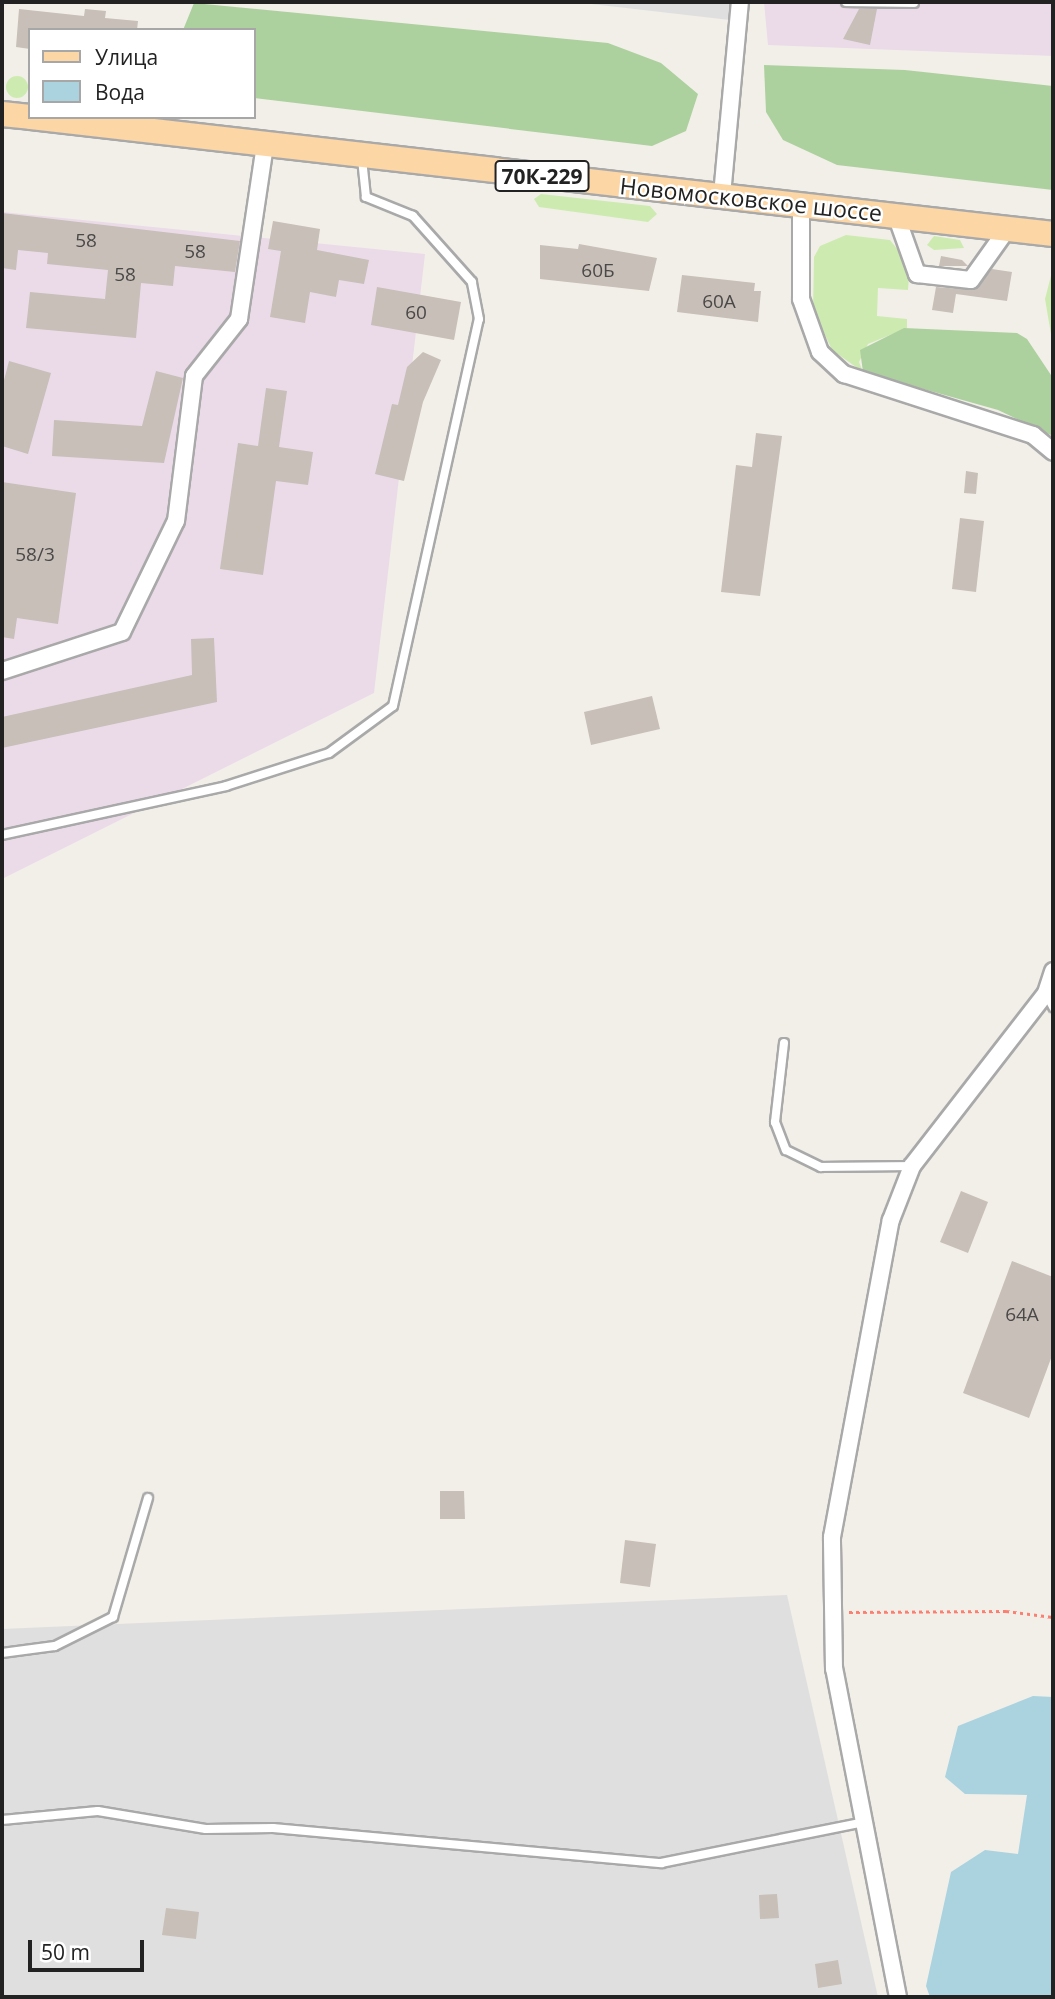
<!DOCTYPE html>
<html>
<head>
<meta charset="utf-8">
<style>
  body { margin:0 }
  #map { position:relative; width:1055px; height:1999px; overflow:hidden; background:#f2efe9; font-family:"Open Sans",sans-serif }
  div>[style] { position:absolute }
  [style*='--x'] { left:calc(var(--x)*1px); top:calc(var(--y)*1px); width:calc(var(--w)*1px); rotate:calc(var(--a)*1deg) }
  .residential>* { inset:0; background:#e0dfdf }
  .industrial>* { inset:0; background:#ebdbe8 }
  .grass>* { inset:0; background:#cdebb0 }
  .round { border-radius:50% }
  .forest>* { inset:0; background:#add19e }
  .water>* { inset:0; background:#aad3df }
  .building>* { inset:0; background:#c7bfb8 }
  .path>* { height:2.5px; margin-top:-1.25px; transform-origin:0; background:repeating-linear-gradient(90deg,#fa8072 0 3.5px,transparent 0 7px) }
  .roads { filter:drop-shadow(2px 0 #a9a9a9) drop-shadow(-2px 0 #a9a9a9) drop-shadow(0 2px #a9a9a9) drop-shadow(0 -2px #a9a9a9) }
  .service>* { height:8px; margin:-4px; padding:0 4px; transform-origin:4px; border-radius:4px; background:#fff }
  .minor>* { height:16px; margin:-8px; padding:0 8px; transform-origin:8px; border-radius:8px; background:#fff }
  .primary>* { height:24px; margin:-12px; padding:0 12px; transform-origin:12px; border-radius:12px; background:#fcd6a4 }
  span { translate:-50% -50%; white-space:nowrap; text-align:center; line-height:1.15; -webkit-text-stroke:5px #fff; paint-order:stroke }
  .number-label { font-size:19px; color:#4b4948 }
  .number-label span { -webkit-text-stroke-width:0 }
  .shield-label span { padding:2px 5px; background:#fff; border:2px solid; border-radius:5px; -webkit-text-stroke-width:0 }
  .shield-label { font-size:21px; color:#222; font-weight:700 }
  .street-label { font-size:23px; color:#222 }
  .frame { position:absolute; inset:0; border:4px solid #222; pointer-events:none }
  .legend { position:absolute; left:28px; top:28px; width:228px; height:91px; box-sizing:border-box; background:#fff; border:2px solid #a7a7a7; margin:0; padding:9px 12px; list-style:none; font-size:21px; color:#222 }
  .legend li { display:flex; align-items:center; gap:14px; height:35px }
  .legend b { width:35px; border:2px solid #a7a7a7 }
  .scale { position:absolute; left:28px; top:1940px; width:116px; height:32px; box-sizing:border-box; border:4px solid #222; border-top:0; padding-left:9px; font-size:21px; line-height:24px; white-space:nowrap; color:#222; -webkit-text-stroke:5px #fff; paint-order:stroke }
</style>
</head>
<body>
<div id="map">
  <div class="residential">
    <div style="clip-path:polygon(574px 2px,731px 2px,730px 20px)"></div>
    <div style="clip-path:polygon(787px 1595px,878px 1997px,2px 1997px,2px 1629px)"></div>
  </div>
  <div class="industrial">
    <div style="clip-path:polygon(764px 2px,1053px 2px,1053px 56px,768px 45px)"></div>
    <div style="clip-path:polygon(2px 212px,425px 254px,374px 693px,2px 879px)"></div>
  </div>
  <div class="grass">
    <div class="round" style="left:6px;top:76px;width:22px;height:22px"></div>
    <div style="clip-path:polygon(541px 194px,650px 206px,657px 214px,648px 222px,539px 207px,534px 199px)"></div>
    <div style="clip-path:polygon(846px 235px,890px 240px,910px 265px,908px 290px,878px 288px,877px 316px,907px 319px,907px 328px,868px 344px,859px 362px,863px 372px,832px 350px,813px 309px,814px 257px,820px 246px)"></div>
    <div style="clip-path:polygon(934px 236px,960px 240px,964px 248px,934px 250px,927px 245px)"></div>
    <div style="clip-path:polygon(1053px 268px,1053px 346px,1045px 299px)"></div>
  </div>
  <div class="forest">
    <div style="clip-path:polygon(194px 3px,608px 43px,661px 63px,698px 94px,686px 131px,652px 146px,254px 98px,254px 30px,183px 30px)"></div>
    <div style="clip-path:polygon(764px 65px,905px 70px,1053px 86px,1053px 190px,837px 165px,783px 140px,766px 112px)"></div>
    <div style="clip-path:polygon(904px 328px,1017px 333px,1027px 339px,1053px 378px,1053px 436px,998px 410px,863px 372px,860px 350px)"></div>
  </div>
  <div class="water">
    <div style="clip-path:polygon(1033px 1696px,1053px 1697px,1053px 1997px,930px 1997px,926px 1986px,951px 1872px,985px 1850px,1018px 1854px,1027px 1795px,965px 1794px,945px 1777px,958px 1726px)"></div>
  </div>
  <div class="building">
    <div style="clip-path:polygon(19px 9px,84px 16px,85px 9px,106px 11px,105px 18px,138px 21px,137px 30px,30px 30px,30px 49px,16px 47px)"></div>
    <div style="clip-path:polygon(859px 9px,877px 9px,870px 45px,843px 39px)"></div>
    <div style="clip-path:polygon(2px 213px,240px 241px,235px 272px,175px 266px,173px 286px,141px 283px,136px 338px,26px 328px,30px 292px,105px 299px,108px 270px,47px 264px,48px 253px,18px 250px,16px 270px,2px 268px)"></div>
    <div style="clip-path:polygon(273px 221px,320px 229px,317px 250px,369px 260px,364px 284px,339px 280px,336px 297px,310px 292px,305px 323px,270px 317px,281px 251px,268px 249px)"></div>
    <div style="clip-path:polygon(579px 244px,657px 258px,649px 291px,540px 279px,540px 245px,578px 249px)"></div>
    <div style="clip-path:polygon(941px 256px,962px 260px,968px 266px,939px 266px)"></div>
    <div style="clip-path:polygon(992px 269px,1012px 272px,1007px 301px,956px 294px,953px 313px,932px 310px,936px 287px,975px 290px)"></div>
    <div style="clip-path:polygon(682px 275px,755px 283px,754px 291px,761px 291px,758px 322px,677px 312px)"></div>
    <div style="clip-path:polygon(377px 287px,461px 302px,454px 340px,371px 325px)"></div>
    <div style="clip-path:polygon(423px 352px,441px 360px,423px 402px,404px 481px,375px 474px,392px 404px,398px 405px,407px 367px)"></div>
    <div style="clip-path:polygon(9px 361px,51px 373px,28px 454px,2px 446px,2px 388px)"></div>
    <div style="clip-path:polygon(156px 371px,183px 378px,164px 463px,52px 456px,54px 420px,142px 426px)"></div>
    <div style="clip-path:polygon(266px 388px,287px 391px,279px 447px,313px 452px,308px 485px,276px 481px,263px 575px,220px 569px,238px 443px,258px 446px)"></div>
    <div style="clip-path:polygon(756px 433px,782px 436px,760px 596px,721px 592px,736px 465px,752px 467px)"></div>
    <div style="clip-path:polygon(966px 471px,978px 473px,976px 494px,964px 493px)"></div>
    <div style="clip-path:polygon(2px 482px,76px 493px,58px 624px,17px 618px,14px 639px,2px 637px)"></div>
    <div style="clip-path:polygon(960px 518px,984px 521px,976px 592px,952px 589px)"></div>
    <div style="clip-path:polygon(214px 638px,217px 702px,2px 748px,2px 717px,192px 675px,191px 639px)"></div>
    <div style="clip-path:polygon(652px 696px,660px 729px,591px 745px,584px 712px)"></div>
    <div style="clip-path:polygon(961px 1191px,988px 1202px,968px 1253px,940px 1242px)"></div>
    <div style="clip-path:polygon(1012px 1261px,1053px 1277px,1053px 1353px,1029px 1418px,963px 1393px)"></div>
    <div style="clip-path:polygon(440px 1491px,464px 1491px,465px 1519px,440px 1519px)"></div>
    <div style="clip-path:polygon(625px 1540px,656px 1544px,650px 1587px,620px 1583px)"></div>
    <div style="clip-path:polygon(777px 1894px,779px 1918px,760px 1919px,759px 1895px)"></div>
    <div style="clip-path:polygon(166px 1908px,199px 1912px,196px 1939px,162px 1935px)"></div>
    <div style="clip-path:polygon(838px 1960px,842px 1984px,818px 1988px,815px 1964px)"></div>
  </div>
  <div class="path">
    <div style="--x:849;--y:1612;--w:157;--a:-0.4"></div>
    <div style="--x:1006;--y:1611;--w:47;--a:7.3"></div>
  </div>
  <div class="roads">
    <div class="service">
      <div style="--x:846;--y:2;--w:68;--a:0.8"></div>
      <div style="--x:2;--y:835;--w:229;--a:-12.3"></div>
      <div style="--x:226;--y:786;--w:108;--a:-17.8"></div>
      <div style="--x:329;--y:753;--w:79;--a:-36.3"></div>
      <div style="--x:393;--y:706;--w:396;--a:-77.5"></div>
      <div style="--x:479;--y:319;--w:38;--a:-101"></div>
      <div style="--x:472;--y:282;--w:89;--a:-131.8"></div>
      <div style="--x:413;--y:216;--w:51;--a:-158"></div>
      <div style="--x:366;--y:197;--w:37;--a:-96"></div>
      <div style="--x:1046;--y:993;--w:16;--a:63"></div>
      <div style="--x:784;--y:1043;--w:80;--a:96.5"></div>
      <div style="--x:775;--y:1122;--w:30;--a:69"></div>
      <div style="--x:786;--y:1150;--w:39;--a:26"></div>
      <div style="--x:821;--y:1167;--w:91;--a:-0.6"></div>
      <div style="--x:2;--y:1653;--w:53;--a:-7.5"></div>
      <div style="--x:55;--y:1646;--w:65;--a:-26.6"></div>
      <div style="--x:113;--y:1617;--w:124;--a:-73.6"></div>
      <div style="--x:2;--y:1820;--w:96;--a:-5.4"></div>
      <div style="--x:98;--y:1811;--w:109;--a:9.5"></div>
      <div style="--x:206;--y:1829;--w:67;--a:-0.9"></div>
      <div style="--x:273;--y:1828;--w:390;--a:5.2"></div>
      <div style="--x:661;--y:1863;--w:207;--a:-11.4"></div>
    </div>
    <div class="minor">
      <div style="--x:722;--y:195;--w:194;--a:-84.7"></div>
      <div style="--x:801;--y:204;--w:95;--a:90"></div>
      <div style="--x:801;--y:299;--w:56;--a:70.3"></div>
      <div style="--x:820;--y:352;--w:33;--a:43"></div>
      <div style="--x:844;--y:374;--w:199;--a:17.9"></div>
      <div style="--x:1033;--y:435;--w:26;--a:40"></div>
      <div style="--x:896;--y:215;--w:63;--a:70.4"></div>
      <div style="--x:917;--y:274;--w:54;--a:6.3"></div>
      <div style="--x:971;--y:280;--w:64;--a:-54.6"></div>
      <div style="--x:2;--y:671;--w:126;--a:-18"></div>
      <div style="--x:122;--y:632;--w:123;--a:-64.1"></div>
      <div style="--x:176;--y:521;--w:146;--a:-82.9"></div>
      <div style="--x:194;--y:376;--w:73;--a:-51.7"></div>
      <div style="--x:239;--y:319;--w:177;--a:-81.5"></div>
      <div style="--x:898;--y:1997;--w:334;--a:-101"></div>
      <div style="--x:834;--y:1669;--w:132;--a:-90.9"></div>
      <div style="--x:832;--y:1537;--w:322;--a:-79.5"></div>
      <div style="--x:891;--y:1220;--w:58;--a:-68.7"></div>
      <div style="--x:912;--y:1166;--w:219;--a:-52.2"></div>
      <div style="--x:1046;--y:993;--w:23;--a:-72"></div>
    </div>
    <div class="primary">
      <div style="--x:2;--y:114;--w:28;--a:6"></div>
      <div style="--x:31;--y:117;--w:1029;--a:6.53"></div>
    </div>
  </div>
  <div class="number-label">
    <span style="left:86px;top:241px">58</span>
    <span style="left:195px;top:252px">58</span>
    <span style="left:598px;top:271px">60Б</span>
    <span style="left:125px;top:275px">58</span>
    <span style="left:719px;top:302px">60А</span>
    <span style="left:416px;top:313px">60</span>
    <span style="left:35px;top:555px">58/3</span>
    <span style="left:1022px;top:1315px">64А</span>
  </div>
  <div class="shield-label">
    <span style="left:542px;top:176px">70К-229</span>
  </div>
  <div class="street-label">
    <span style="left:751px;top:199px;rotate:6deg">Новомосковское шоссе</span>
  </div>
  <div class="frame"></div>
  <ul class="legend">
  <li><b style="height:9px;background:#fcd6a4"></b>Улица</li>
  <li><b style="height:19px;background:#aad3df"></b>Вода</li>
  </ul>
  <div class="scale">50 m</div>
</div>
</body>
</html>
